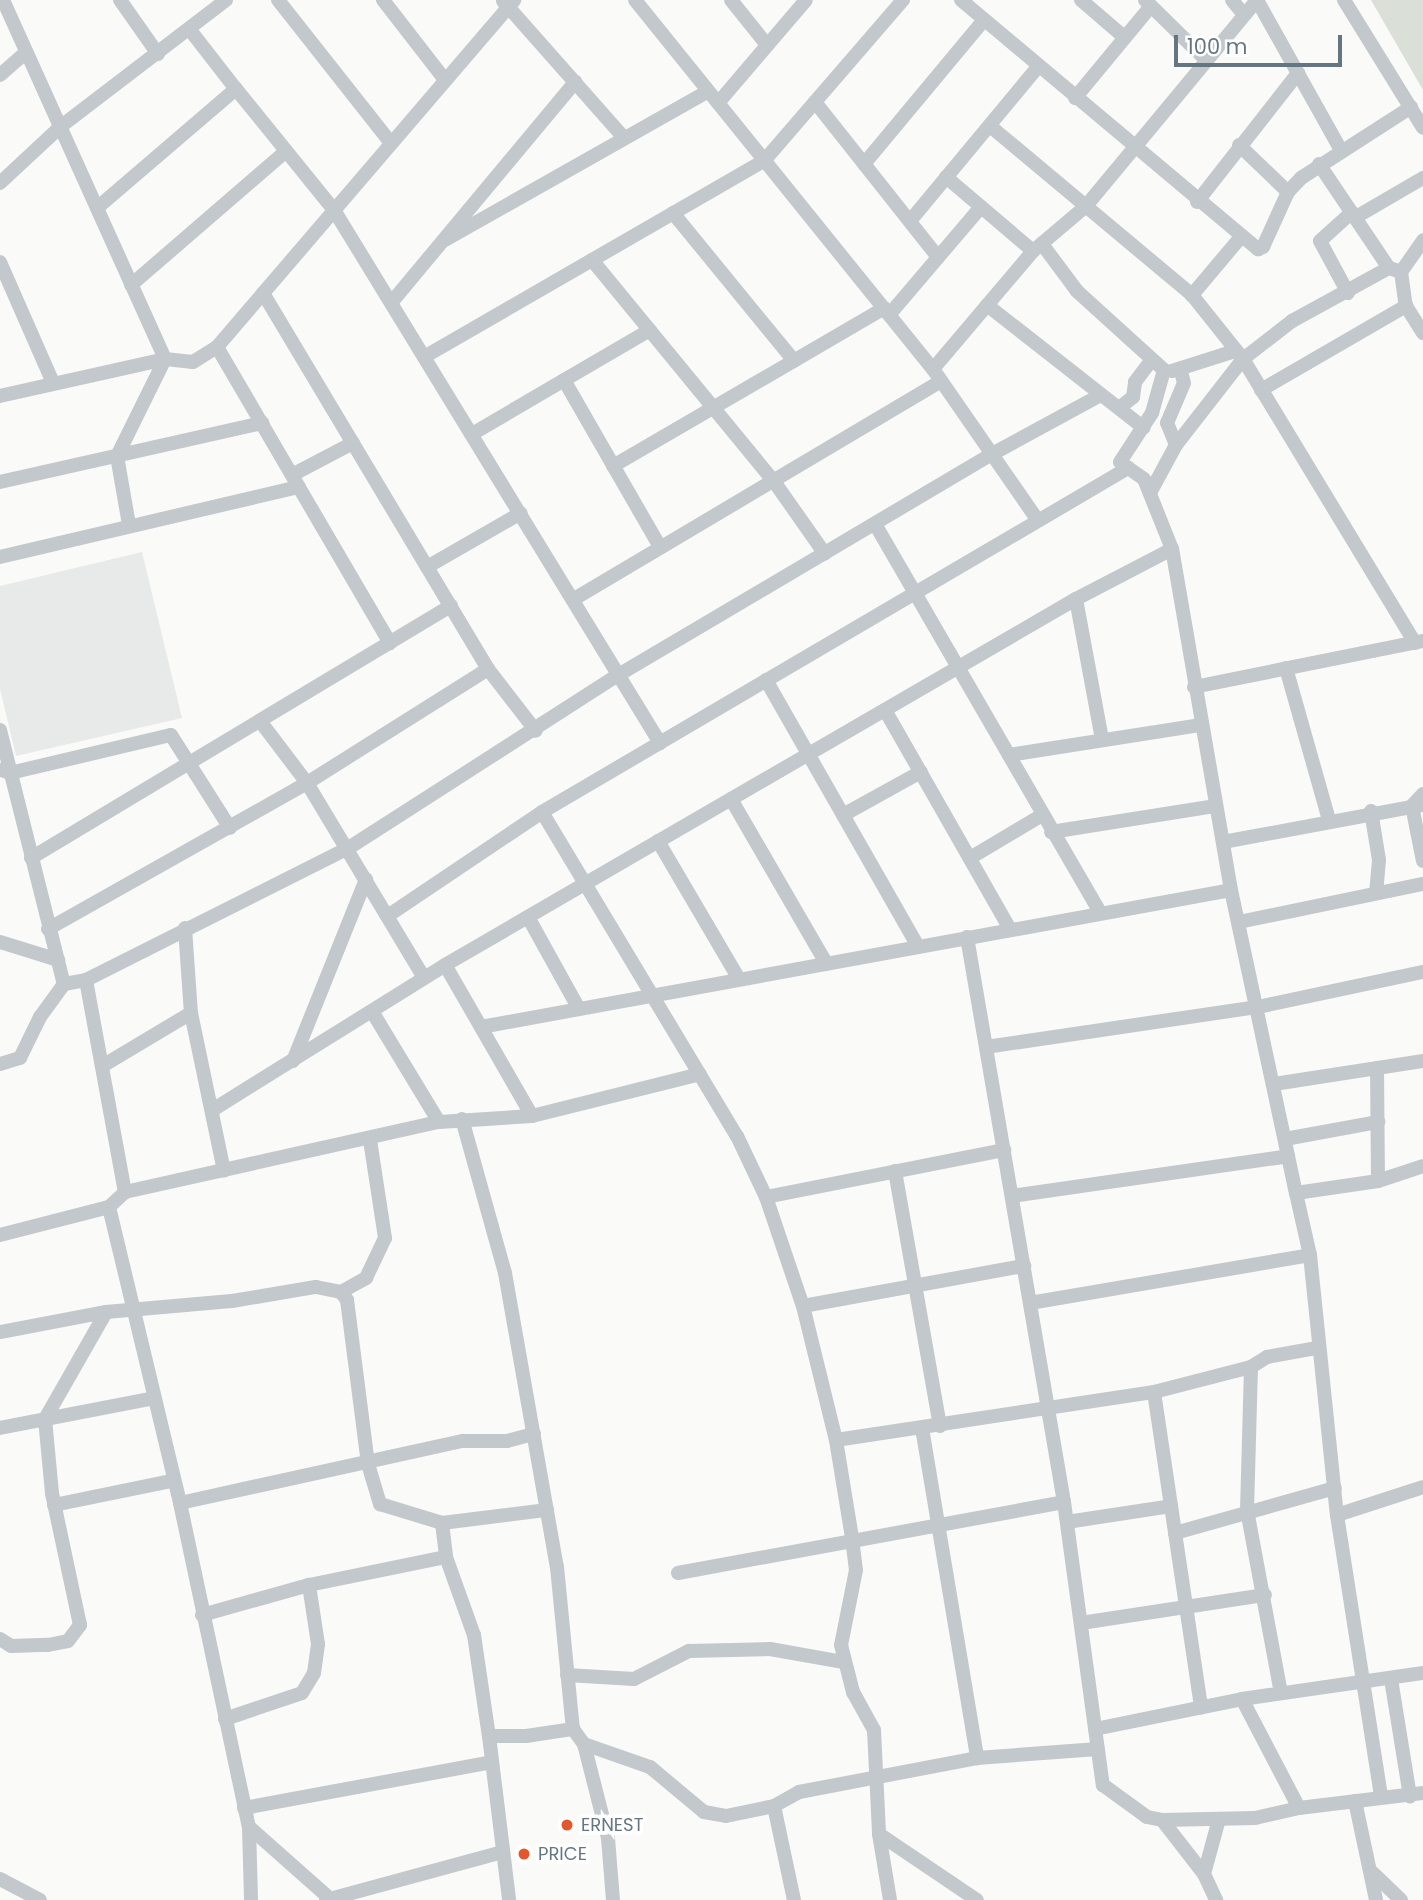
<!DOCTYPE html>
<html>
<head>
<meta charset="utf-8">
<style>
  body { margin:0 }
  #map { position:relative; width:1423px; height:1900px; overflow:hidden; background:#fafaf8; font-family:Poppins,sans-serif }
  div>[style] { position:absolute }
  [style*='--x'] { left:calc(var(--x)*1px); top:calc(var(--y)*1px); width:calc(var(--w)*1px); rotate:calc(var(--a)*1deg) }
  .built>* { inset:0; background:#e8e9e9 }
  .green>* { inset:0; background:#dadfd7 }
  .minor>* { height:14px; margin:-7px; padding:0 7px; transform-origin:7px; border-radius:7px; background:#c3c8cc }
  .dots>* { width:19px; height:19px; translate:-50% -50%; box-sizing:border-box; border:4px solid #fff; border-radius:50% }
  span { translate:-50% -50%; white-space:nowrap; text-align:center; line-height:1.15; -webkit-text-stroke:7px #fff; paint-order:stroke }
  .poi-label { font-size:18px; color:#657683 }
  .left { translate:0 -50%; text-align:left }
  .scale { position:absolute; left:1174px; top:35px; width:168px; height:32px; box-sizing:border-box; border:4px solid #657683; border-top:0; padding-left:9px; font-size:21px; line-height:24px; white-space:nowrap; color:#657683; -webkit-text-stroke:5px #fff; paint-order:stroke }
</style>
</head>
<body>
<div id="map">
  <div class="built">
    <div style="clip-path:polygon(142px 552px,182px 718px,16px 756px,0 689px,0 586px)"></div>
  </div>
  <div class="green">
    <div style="clip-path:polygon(1371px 0,1423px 0,1423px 90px)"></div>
  </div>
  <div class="minor">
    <div style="--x:3;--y:0;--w:394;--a:65.7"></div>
    <div style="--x:165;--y:359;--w:108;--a:116.3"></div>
    <div style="--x:117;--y:456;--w:70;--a:80.1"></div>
    <div style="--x:120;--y:0;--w:66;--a:54.9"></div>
    <div style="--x:278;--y:0;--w:182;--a:51.7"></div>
    <div style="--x:383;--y:0;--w:101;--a:52.2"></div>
    <div style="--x:635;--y:0;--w:474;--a:51.1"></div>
    <div style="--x:933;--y:369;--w:183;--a:55.3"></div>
    <div style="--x:731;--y:0;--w:58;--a:51.3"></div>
    <div style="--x:961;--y:0;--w:388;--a:40"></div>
    <div style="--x:1258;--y:249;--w:5;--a:-22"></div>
    <div style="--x:1263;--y:247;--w:60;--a:-65.6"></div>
    <div style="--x:1288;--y:192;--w:19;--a:-47"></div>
    <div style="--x:1301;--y:178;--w:131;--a:-32.8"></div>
    <div style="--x:1081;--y:0;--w:57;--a:40.7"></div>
    <div style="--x:1145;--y:0;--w:86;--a:44.5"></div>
    <div style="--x:1232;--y:0;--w:19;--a:51"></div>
    <div style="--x:1257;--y:0;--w:172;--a:60.8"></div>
    <div style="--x:1344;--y:0;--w:150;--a:58.3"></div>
    <div style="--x:503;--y:1;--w:183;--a:48.5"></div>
    <div style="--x:190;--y:30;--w:75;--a:52.1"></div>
    <div style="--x:0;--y:75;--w:35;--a:-41"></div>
    <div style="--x:1075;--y:98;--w:119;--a:-50.4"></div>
    <div style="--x:815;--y:102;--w:198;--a:51.6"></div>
    <div style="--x:718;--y:103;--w:135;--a:-49.5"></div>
    <div style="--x:990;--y:126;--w:263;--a:39.9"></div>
    <div style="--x:1239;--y:145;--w:68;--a:43.8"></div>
    <div style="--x:864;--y:164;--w:187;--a:-50.2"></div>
    <div style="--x:1319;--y:164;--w:125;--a:56.1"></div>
    <div style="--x:1389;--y:268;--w:13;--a:18"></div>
    <div style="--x:1401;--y:272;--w:34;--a:82"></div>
    <div style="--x:1406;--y:306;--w:32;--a:58"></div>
    <div style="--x:946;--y:177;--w:114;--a:40.4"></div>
    <div style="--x:0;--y:183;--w:82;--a:-43"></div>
    <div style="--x:60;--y:127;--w:209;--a:-37.4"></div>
    <div style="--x:1197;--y:202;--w:164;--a:-51.9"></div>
    <div style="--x:97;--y:208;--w:183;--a:-40.6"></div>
    <div style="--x:236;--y:89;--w:156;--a:51"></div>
    <div style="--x:334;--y:210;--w:625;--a:58.55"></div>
    <div style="--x:673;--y:213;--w:191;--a:50.7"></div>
    <div style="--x:1356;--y:217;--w:78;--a:-30.2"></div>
    <div style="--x:910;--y:221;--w:200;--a:-50.3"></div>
    <div style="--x:1240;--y:238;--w:75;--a:130.1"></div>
    <div style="--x:1192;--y:295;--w:82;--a:51.4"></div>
    <div style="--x:1243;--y:359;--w:62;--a:-37.8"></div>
    <div style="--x:1292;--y:321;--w:111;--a:-28.7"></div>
    <div style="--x:445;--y:240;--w:302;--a:-29.5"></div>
    <div style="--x:592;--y:260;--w:285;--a:50.6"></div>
    <div style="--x:773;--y:480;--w:90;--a:54.9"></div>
    <div style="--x:0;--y:262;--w:132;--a:66.3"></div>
    <div style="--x:1401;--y:272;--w:39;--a:-55"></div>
    <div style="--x:131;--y:285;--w:205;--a:-40.8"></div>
    <div style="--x:263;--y:293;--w:438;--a:59.1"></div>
    <div style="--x:488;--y:669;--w:78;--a:52.3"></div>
    <div style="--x:1348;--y:293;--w:59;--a:-118.3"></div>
    <div style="--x:1320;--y:241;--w:43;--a:-42.2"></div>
    <div style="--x:391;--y:303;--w:288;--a:-50.2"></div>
    <div style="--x:987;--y:305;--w:199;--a:38.1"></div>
    <div style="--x:889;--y:315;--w:142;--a:-49.6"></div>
    <div style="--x:217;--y:347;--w:343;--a:59.7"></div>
    <div style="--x:424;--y:357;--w:392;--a:-30"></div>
    <div style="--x:764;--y:161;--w:213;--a:-49.2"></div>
    <div style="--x:933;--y:369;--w:155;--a:-49.7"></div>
    <div style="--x:1033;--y:251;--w:70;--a:-40.3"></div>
    <div style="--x:1086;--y:206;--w:268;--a:-50.3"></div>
    <div style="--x:1172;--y:371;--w:66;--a:-17.6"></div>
    <div style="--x:564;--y:380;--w:193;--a:60.1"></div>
    <div style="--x:1261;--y:390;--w:168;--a:-30.1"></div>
    <div style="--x:0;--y:396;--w:169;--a:-12.6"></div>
    <div style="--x:165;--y:359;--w:28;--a:6"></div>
    <div style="--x:193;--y:362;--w:28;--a:-32"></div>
    <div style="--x:217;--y:347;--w:457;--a:-49.4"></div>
    <div style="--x:1119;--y:408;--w:18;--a:-38"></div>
    <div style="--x:1133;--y:397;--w:15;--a:-82"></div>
    <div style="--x:1135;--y:382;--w:26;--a:-53"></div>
    <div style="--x:472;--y:434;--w:206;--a:-30.3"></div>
    <div style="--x:1176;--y:445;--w:24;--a:-112"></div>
    <div style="--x:1167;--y:423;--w:43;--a:-67"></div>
    <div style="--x:1184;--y:383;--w:11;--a:-105"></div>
    <div style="--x:613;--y:466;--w:314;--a:-30.2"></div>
    <div style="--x:292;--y:475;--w:69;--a:-27.7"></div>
    <div style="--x:0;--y:482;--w:269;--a:-12.7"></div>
    <div style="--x:1150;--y:493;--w:55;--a:-61.6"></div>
    <div style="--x:1176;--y:445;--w:109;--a:-52.1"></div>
    <div style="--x:1243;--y:359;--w:332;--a:58.8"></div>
    <div style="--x:875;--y:524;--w:449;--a:59.9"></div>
    <div style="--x:0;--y:557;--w:307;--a:-13.2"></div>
    <div style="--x:427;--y:567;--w:108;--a:-29.9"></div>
    <div style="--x:574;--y:599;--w:427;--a:-30.7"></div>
    <div style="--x:1076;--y:599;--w:142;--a:79.5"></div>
    <div style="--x:1286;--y:668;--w:158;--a:74.2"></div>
    <div style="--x:766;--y:680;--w:306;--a:60.3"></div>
    <div style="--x:1194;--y:687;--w:234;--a:-11.4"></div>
    <div style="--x:885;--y:710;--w:252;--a:60.3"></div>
    <div style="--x:260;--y:721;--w:78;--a:52.8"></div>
    <div style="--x:307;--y:783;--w:227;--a:59"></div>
    <div style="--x:0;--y:730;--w:262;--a:75.9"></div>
    <div style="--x:64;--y:984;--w:22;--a:-10"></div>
    <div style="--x:86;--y:980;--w:292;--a:-26.7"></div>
    <div style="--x:347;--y:849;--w:324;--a:-32.7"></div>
    <div style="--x:620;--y:674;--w:434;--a:-30.6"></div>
    <div style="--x:994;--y:453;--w:119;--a:-28.5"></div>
    <div style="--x:1009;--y:755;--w:193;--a:-8.9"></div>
    <div style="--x:1;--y:770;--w:9;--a:18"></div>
    <div style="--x:10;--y:773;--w:165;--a:-13.3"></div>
    <div style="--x:171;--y:735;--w:110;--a:57.6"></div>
    <div style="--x:1423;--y:794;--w:16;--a:133"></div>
    <div style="--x:1412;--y:806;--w:56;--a:78.7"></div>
    <div style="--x:731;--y:799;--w:190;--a:59.9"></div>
    <div style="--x:1371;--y:811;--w:50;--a:80.7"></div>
    <div style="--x:1379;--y:860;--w:33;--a:95"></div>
    <div style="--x:542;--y:812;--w:378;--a:59"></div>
    <div style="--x:737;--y:1136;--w:68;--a:64.6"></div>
    <div style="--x:766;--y:1197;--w:115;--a:71.3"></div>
    <div style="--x:803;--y:1306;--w:138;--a:76.2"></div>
    <div style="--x:836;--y:1440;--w:99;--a:80.7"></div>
    <div style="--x:852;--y:1538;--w:32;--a:83"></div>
    <div style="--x:856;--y:1570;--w:76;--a:101.3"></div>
    <div style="--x:841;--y:1645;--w:49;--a:75.7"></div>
    <div style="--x:853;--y:1692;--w:43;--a:61.1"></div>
    <div style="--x:874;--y:1730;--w:104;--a:87.2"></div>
    <div style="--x:879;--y:1834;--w:67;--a:80.5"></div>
    <div style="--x:843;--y:815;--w:89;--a:-28.9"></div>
    <div style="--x:1051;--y:832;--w:167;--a:-9"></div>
    <div style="--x:658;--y:841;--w:160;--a:59.6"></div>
    <div style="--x:1223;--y:842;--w:203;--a:-10.5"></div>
    <div style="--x:31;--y:858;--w:490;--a:-31"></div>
    <div style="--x:970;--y:858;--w:84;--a:-30.8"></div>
    <div style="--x:389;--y:915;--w:184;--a:-33.9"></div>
    <div style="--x:542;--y:812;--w:680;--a:-30.41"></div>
    <div style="--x:528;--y:917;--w:105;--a:61"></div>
    <div style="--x:1239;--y:922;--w:188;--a:-11.7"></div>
    <div style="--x:185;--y:928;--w:85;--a:86"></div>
    <div style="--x:191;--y:1013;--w:161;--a:78.2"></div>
    <div style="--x:48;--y:929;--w:297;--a:-29.4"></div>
    <div style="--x:307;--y:783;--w:214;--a:-32.2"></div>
    <div style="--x:967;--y:937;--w:573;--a:80.26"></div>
    <div style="--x:1064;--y:1502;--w:286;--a:82.2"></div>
    <div style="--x:1103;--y:1785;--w:54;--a:36"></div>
    <div style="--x:1147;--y:1817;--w:15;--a:11"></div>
    <div style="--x:1162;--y:1820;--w:93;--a:-1.2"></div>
    <div style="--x:1255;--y:1818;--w:45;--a:-12.8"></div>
    <div style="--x:0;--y:942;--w:61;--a:17.2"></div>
    <div style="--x:86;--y:980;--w:216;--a:79.6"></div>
    <div style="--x:373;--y:1013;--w:127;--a:58.8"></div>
    <div style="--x:481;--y:1027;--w:762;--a:-10.35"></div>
    <div style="--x:986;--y:1047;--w:275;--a:-8.4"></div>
    <div style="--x:1258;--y:1007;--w:169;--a:-12"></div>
    <div style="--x:293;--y:1061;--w:196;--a:-68.1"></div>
    <div style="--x:0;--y:1064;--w:21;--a:-17"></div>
    <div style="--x:20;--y:1058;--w:46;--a:-64"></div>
    <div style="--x:40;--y:1017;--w:41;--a:-54"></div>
    <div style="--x:104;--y:1065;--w:101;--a:-30.9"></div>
    <div style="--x:1377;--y:1068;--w:113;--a:89.5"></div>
    <div style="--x:1274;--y:1084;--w:151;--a:-8.8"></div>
    <div style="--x:214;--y:1109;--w:272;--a:-31.9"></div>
    <div style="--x:445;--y:965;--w:729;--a:-30.12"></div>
    <div style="--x:1076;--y:599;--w:108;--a:-27.5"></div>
    <div style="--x:532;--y:1116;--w:173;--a:-14"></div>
    <div style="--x:462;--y:1119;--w:160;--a:74.4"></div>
    <div style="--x:505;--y:1273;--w:299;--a:80"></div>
    <div style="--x:557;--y:1567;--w:163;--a:84.4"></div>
    <div style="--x:573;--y:1729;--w:19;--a:54"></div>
    <div style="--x:584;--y:1744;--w:97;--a:75.7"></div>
    <div style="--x:608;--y:1838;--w:62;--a:85.4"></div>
    <div style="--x:1285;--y:1139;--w:95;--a:-10.4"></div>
    <div style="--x:1288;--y:1156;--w:38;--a:78"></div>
    <div style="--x:1296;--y:1193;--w:83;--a:-8.3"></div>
    <div style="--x:1378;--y:1181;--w:47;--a:-18.4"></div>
    <div style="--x:895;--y:1171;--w:259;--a:80"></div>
    <div style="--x:1296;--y:1193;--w:64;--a:77.3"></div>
    <div style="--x:1310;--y:1255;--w:261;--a:84.1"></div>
    <div style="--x:1337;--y:1515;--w:284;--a:81.1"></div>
    <div style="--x:1012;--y:1196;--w:279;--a:-8.2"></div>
    <div style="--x:1288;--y:1156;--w:272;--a:-102.1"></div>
    <div style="--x:1231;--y:890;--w:346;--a:-99.8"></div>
    <div style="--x:1172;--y:549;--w:75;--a:-111.8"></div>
    <div style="--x:1144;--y:479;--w:29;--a:-145"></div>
    <div style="--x:1120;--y:462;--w:59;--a:-56.9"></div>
    <div style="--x:1152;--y:413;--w:45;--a:-74.4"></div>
    <div style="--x:1164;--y:370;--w:118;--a:-137.8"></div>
    <div style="--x:1077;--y:291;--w:59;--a:-126.7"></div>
    <div style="--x:766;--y:1197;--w:243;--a:-11.2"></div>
    <div style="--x:109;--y:1207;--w:304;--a:76.5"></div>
    <div style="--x:180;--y:1503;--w:331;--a:78"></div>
    <div style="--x:249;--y:1827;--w:73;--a:88.4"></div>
    <div style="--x:0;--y:1235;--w:113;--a:-14.4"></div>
    <div style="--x:109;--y:1207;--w:22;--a:-43"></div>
    <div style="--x:125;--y:1192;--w:322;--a:-12.6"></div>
    <div style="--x:439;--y:1122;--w:93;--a:-3.7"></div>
    <div style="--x:532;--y:1116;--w:174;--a:-119.9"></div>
    <div style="--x:341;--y:1292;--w:29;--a:-29"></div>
    <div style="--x:366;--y:1278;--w:44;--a:-64.6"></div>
    <div style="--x:385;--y:1238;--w:99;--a:-98.7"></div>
    <div style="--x:1030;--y:1303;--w:284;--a:-9.7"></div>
    <div style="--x:803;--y:1306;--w:225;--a:-10.3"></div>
    <div style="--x:0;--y:1332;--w:108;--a:-10.7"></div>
    <div style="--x:106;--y:1312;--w:126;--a:-5"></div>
    <div style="--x:232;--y:1301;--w:85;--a:-9.5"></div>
    <div style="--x:316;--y:1287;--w:25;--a:11"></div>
    <div style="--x:341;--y:1292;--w:10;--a:53"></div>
    <div style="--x:347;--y:1300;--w:165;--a:82.7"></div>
    <div style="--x:368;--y:1464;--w:42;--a:73.3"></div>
    <div style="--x:380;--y:1504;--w:65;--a:17"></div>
    <div style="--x:442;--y:1523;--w:34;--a:83"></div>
    <div style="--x:446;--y:1557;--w:83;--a:70.3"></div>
    <div style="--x:474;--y:1635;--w:102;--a:81.6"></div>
    <div style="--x:489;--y:1736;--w:37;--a:0"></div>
    <div style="--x:526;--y:1736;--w:48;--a:-8.5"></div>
    <div style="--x:1251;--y:1367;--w:143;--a:91.6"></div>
    <div style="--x:1247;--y:1510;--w:186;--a:79.5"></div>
    <div style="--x:1154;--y:1392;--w:319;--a:81.5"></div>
    <div style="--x:0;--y:1428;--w:157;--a:-11"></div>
    <div style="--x:922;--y:1428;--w:335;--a:80.5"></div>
    <div style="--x:836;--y:1440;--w:322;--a:-8.6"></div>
    <div style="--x:1154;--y:1392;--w:100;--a:-14.5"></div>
    <div style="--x:1251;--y:1367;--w:19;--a:-32"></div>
    <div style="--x:1267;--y:1357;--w:51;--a:-10.2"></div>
    <div style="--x:180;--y:1503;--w:290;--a:-12.4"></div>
    <div style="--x:463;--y:1441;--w:44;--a:0"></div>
    <div style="--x:507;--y:1441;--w:28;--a:-15"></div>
    <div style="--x:54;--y:1505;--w:119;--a:-11.6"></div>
    <div style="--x:1337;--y:1515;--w:90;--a:-18"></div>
    <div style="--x:1067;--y:1522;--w:105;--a:-8.7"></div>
    <div style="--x:442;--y:1523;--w:106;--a:-7.1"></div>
    <div style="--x:1175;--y:1533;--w:166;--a:-15.7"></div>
    <div style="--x:678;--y:1573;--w:392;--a:-10.4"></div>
    <div style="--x:202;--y:1615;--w:111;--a:-15.7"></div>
    <div style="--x:309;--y:1585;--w:140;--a:-11.6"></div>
    <div style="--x:1081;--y:1623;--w:186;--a:-8.7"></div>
    <div style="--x:0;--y:1639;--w:13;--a:32"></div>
    <div style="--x:11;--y:1646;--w:37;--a:-2"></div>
    <div style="--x:48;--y:1645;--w:20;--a:-11"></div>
    <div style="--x:68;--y:1641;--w:20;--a:-53"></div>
    <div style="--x:80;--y:1625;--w:135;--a:-102"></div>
    <div style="--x:52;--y:1493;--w:74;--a:-95.4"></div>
    <div style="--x:45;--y:1419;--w:123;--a:-60.3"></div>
    <div style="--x:567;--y:1675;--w:67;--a:3.4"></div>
    <div style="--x:634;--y:1679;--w:62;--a:-27"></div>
    <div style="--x:689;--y:1651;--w:81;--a:-1.4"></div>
    <div style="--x:770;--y:1649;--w:75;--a:10"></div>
    <div style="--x:1391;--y:1679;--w:119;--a:80.8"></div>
    <div style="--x:1242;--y:1699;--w:123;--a:62.4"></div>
    <div style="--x:1299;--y:1808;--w:125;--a:-6.9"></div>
    <div style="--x:225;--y:1719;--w:81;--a:-18.7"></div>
    <div style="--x:302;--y:1693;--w:23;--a:-59"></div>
    <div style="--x:314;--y:1673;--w:29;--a:-82"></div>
    <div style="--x:318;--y:1644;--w:60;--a:-98.7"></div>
    <div style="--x:1095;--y:1729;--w:150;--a:-11.5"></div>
    <div style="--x:1242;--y:1699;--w:183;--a:-8.2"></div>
    <div style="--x:489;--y:1736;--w:165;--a:83"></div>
    <div style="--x:584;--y:1744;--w:70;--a:19.2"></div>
    <div style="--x:650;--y:1767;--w:70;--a:39.8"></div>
    <div style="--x:704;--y:1812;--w:22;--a:10"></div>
    <div style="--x:726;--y:1816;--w:49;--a:-11.8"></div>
    <div style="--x:774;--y:1806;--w:29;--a:-29"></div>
    <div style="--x:799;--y:1792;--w:181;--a:-10.8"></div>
    <div style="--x:977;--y:1758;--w:121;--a:-4.3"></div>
    <div style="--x:1355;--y:1801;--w:101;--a:78"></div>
    <div style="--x:774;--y:1806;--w:96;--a:78"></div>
    <div style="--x:244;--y:1808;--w:252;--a:-10.5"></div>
    <div style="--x:1162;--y:1820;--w:68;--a:52.1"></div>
    <div style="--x:1204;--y:1874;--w:29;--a:65"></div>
    <div style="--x:249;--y:1827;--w:106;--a:41.5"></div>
    <div style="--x:879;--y:1834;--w:118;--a:34"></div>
    <div style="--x:1373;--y:1873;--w:39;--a:44"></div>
    <div style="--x:1204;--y:1874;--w:57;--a:-74.7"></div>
    <div style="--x:0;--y:1879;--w:45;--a:27.7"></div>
    <div style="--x:326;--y:1900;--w:183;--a:-15.2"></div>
  </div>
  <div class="dots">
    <div style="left:567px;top:1825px;background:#e4572e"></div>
    <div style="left:524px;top:1854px;background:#e4572e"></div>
  </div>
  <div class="poi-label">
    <span class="left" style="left:581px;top:1825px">ERNEST</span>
    <span class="left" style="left:538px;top:1854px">PRICE</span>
  </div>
  <div class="scale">100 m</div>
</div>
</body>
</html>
